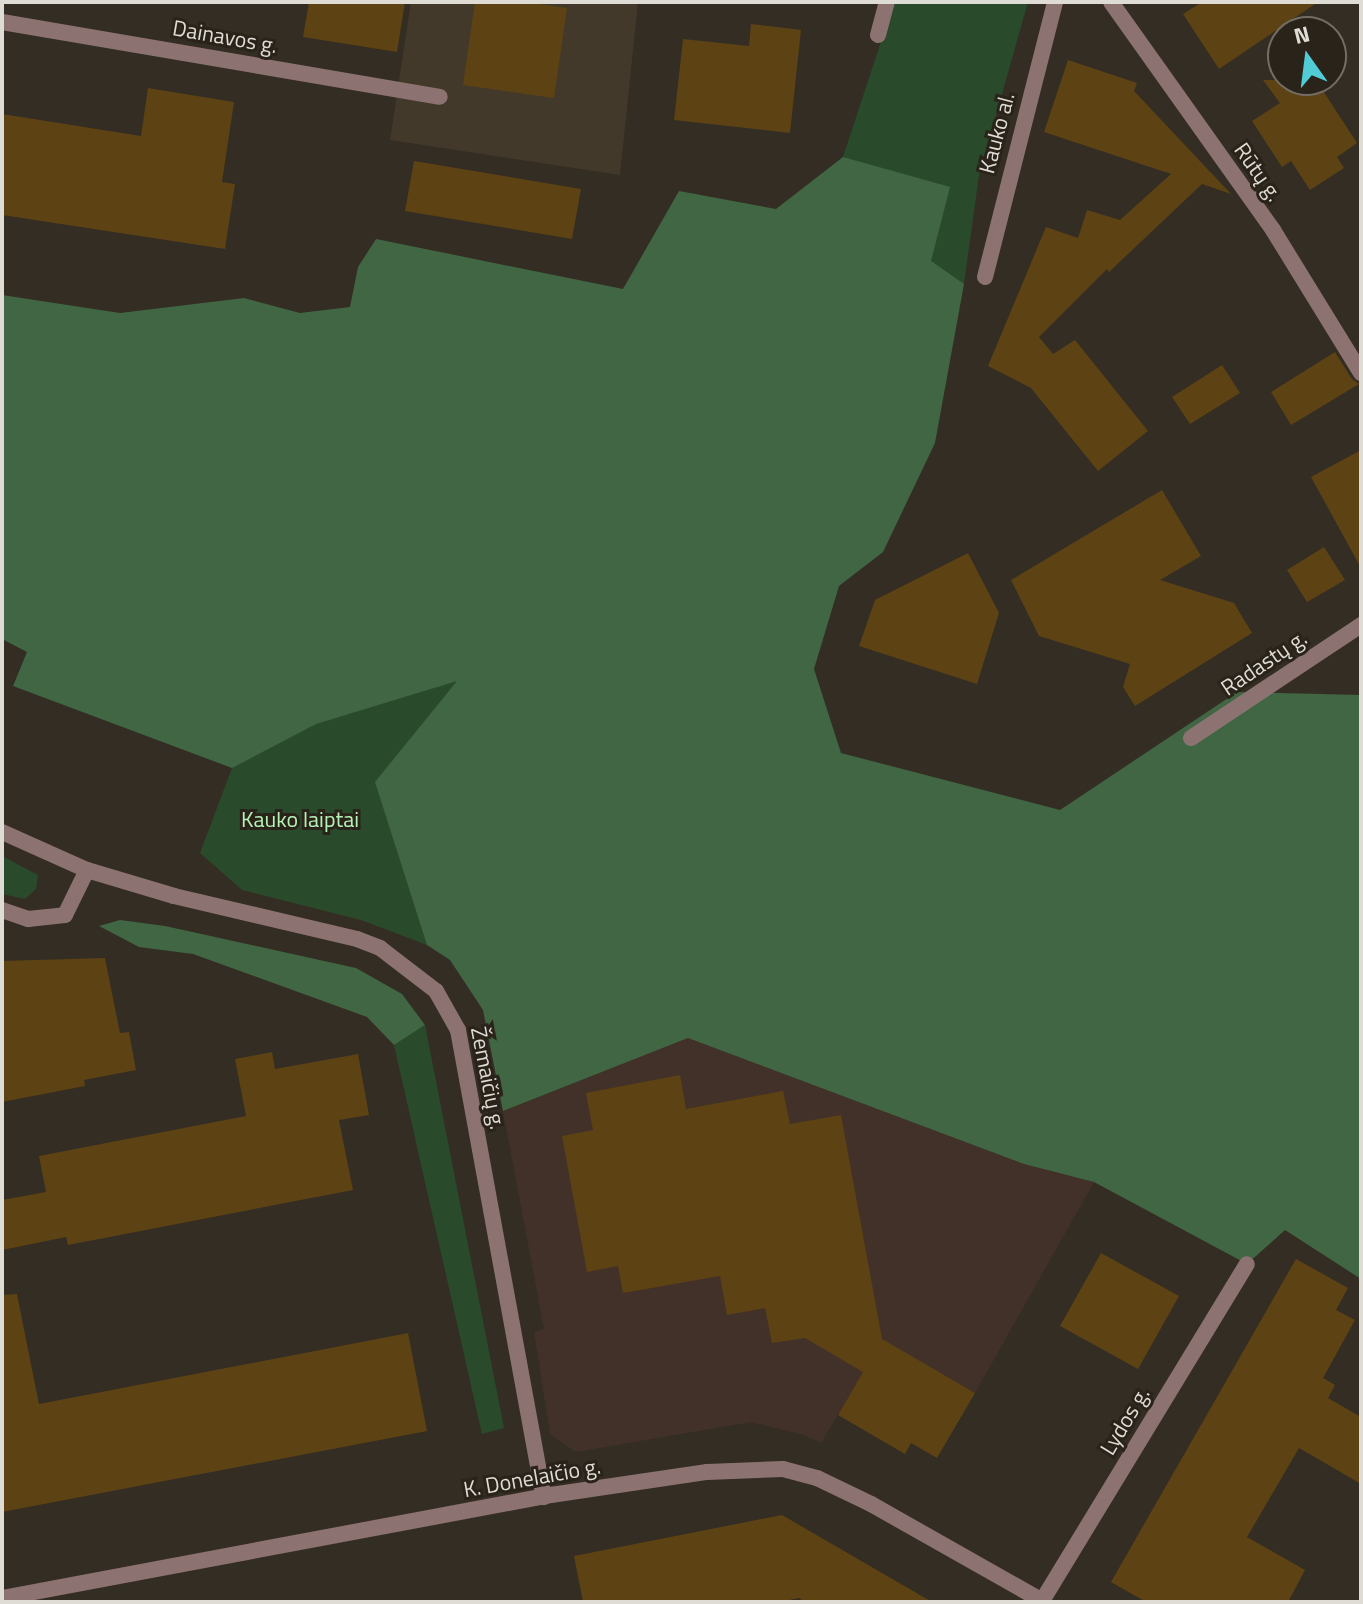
<!DOCTYPE html>
<html>
<head>
<meta charset="utf-8">
<style>
  body { margin:0 }
  #map { position:relative; width:1363px; height:1604px; overflow:hidden; background:#342d23; font-family:"Titillium Web",sans-serif }
  div>[style] { position:absolute }
  [style*='--x'] { left:calc(var(--x)*1px); top:calc(var(--y)*1px); width:calc(var(--w)*1px); rotate:calc(var(--a)*1deg) }
  .commercial>* { inset:0; background:#423128 }
  .built>* { inset:0; background:#43392a }
  .green>* { inset:0; background:#294b2b }
  .forest>* { inset:0; background:#416643 }
  .building>* { inset:0; background:#5d4214 }
  .minor>* { height:16px; margin:-8px; padding:0 8px; transform-origin:8px; border-radius:8px; background:#8c7371 }
  .tertiary>* { height:16px; margin:-8px; padding:0 8px; transform-origin:8px; border-radius:8px; background:#8c7371 }
  span { translate:-50% -50%; white-space:nowrap; text-align:center; line-height:1.15; -webkit-text-stroke:6px #2a231a; paint-order:stroke }
  .street-label { font-size:22px; color:#dfdbd5 }
  .park-label { font-size:22px; color:#b5f2b7 }
  .frame { position:absolute; inset:0; border:4px solid #dfdbd5; pointer-events:none }
  .north { position:absolute; left:1267px; top:16px; width:80px; height:80px; box-sizing:border-box; background:#2a231a; border:2px solid #726d65; border-radius:50%; rotate:346deg; font-size:22px; font-weight:700; line-height:32px; text-align:center; color:#dfdbd5 }
  .north::after { content:''; display:block; margin:auto; width:28px; height:36px; background:#51ccd4; clip-path:polygon(50% 0,100% 100%,50% 72%,0 100%) }
</style>
</head>
<body>
<div id="map">
  <div class="commercial">
    <div style="clip-path:polygon(688px 1038px,1024px 1164px,1094px 1182px,975px 1393px,882px 1340px,821px 1443px,804px 1435px,751px 1422px,576px 1452px,550px 1434px,534px 1332px,544px 1329px,503px 1111px)"></div>
  </div>
  <div class="built">
    <div style="clip-path:polygon(411px 2px,638px 2px,620px 175px,390px 140px)"></div>
  </div>
  <div class="green">
    <div style="clip-path:polygon(894px 2px,1028px 2px,979px 175px,964px 284px,424px 931px,427px 945px,361px 920px,242px 890px,200px 853px,232px 768px,309px 664px,790px 281px,843px 157px)"></div>
    <div style="clip-path:polygon(2px 856px,38px 875px,36px 889px,25px 899px,2px 894px)"></div>
    <div style="clip-path:polygon(425px 1025px,504px 1428px,482px 1434px,394px 1045px)"></div>
  </div>
  <div class="forest">
    <div style="clip-path:polygon(843px 157px,950px 187px,931px 261px,964px 284px,935px 443px,883px 552px,839px 586px,814px 669px,841px 753px,1060px 810px,1237px 692px,1361px 695px,1361px 1279px,1285px 1230px,1247px 1264px,1094px 1182px,1024px 1164px,688px 1038px,503px 1111px,483px 1010px,450px 960px,427px 945px,375px 782px,457px 681px,316px 724px,232px 768px,13px 686px,27px 652px,2px 639px,2px 295px,120px 313px,244px 298px,300px 313px,350px 307px,358px 267px,376px 239px,623px 289px,679px 191px,776px 209px)"></div>
    <div style="clip-path:polygon(120px 920px,165px 926px,356px 968px,402px 994px,425px 1025px,394px 1045px,367px 1017px,193px 954px,139px 947px,99px 926px)"></div>
  </div>
  <div class="building">
    <div style="clip-path:polygon(309px 2px,405px 2px,397px 52px,303px 37px)"></div>
    <div style="clip-path:polygon(475px 2px,525px 2px,567px 8px,554px 98px,463px 85px)"></div>
    <div style="clip-path:polygon(1202px 2px,1318px 2px,1219px 69px,1183px 14px)"></div>
    <div style="clip-path:polygon(751px 24px,801px 30px,790px 133px,674px 120px,683px 39px,749px 46px)"></div>
    <div style="clip-path:polygon(1068px 60px,1137px 83px,1134px 91px,1231px 194px,1202px 184px,1109px 272px,1107px 269px,1039px 337px,1053px 354px,1075px 340px,1148px 431px,1098px 471px,1031px 388px,988px 366px,1046px 227px,1078px 238px,1087px 210px,1120px 220px,1171px 174px,1044px 132px)"></div>
    <div style="clip-path:polygon(1263px 80px,1316px 80px,1357px 143px,1337px 157px,1344px 168px,1310px 190px,1291px 161px,1282px 167px,1252px 121px,1280px 103px)"></div>
    <div style="clip-path:polygon(148px 88px,234px 102px,222px 182px,235px 184px,225px 249px,2px 215px,2px 114px,141px 136px)"></div>
    <div style="clip-path:polygon(414px 161px,581px 189px,572px 239px,405px 211px)"></div>
    <div style="clip-path:polygon(1335px 352px,1352px 379px,1359px 384px,1291px 425px,1271px 392px)"></div>
    <div style="clip-path:polygon(1222px 365px,1240px 393px,1190px 424px,1172px 397px)"></div>
    <div style="clip-path:polygon(1361px 450px,1361px 568px,1311px 477px)"></div>
    <div style="clip-path:polygon(1162px 490px,1201px 556px,1160px 580px,1234px 603px,1252px 633px,1135px 706px,1123px 687px,1130px 664px,1039px 636px,1011px 580px)"></div>
    <div style="clip-path:polygon(1324px 547px,1345px 580px,1307px 602px,1287px 570px)"></div>
    <div style="clip-path:polygon(968px 553px,999px 613px,977px 684px,859px 646px,875px 600px)"></div>
    <div style="clip-path:polygon(105px 958px,120px 1033px,129px 1032px,136px 1070px,84px 1080px,85px 1086px,2px 1102px,2px 961px)"></div>
    <div style="clip-path:polygon(272px 1052px,275px 1069px,358px 1054px,369px 1115px,339px 1120px,353px 1190px,68px 1245px,66px 1237px,2px 1250px,2px 1200px,46px 1192px,39px 1156px,246px 1116px,235px 1059px)"></div>
    <div style="clip-path:polygon(680px 1075px,686px 1109px,783px 1091px,790px 1124px,841px 1115px,882px 1339px,975px 1393px,937px 1458px,911px 1443px,905px 1454px,838px 1415px,863px 1372px,805px 1338px,772px 1343px,765px 1308px,727px 1315px,720px 1276px,623px 1293px,618px 1266px,587px 1272px,562px 1136px,593px 1130px,586px 1093px)"></div>
    <div style="clip-path:polygon(1101px 1253px,1179px 1296px,1138px 1369px,1060px 1326px)"></div>
    <div style="clip-path:polygon(1296px 1259px,1348px 1288px,1336px 1310px,1355px 1320px,1323px 1378px,1335px 1385px,1328px 1398px,1361px 1417px,1361px 1484px,1299px 1448px,1247px 1537px,1305px 1570px,1288px 1602px,1146px 1602px,1111px 1582px)"></div>
    <div style="clip-path:polygon(17px 1294px,39px 1404px,408px 1333px,427px 1431px,2px 1512px,2px 1295px)"></div>
    <div style="clip-path:polygon(782px 1515px,932px 1602px,805px 1602px,799px 1598px,780px 1602px,583px 1602px,574px 1556px)"></div>
  </div>
  <div class="minor">
    <div style="--x:1111;--y:2;--w:280;--a:54.6"></div>
    <div style="--x:1273;--y:230;--w:168;--a:58.4"></div>
    <div style="--x:2;--y:22;--w:444;--a:9.7"></div>
    <div style="--x:878;--y:35;--w:34;--a:-75"></div>
    <div style="--x:985;--y:277;--w:284;--a:-75.7"></div>
    <div style="--x:1191;--y:738;--w:204;--a:-33.6"></div>
    <div style="--x:2;--y:910;--w:28;--a:19"></div>
    <div style="--x:28;--y:919;--w:37;--a:-6"></div>
    <div style="--x:65;--y:915;--w:50;--a:-63.9"></div>
    <div style="--x:1042;--y:1601;--w:394;--a:-58.7"></div>
  </div>
  <div class="tertiary">
    <div style="--x:2;--y:832;--w:93;--a:24.1"></div>
    <div style="--x:87;--y:870;--w:91;--a:16.6"></div>
    <div style="--x:174;--y:896;--w:188;--a:13.2"></div>
    <div style="--x:357;--y:939;--w:25;--a:21"></div>
    <div style="--x:380;--y:948;--w:71;--a:37.5"></div>
    <div style="--x:436;--y:991;--w:45;--a:60.6"></div>
    <div style="--x:458;--y:1030;--w:475;--a:79.6"></div>
    <div style="--x:2;--y:1598;--w:559;--a:-10.63"></div>
    <div style="--x:551;--y:1495;--w:158;--a:-8.4"></div>
    <div style="--x:707;--y:1472;--w:76;--a:-2.3"></div>
    <div style="--x:783;--y:1469;--w:35;--a:15"></div>
    <div style="--x:817;--y:1478;--w:60;--a:25.7"></div>
    <div style="--x:871;--y:1504;--w:199;--a:29.5"></div>
  </div>
  <div class="street-label">
    <span style="left:225px;top:37px;rotate:10deg">Dainavos g.</span>
    <span style="left:997px;top:133px;rotate:-75deg">Kauko al.</span>
    <span style="left:1258px;top:172px;rotate:55deg">Rūtų g.</span>
    <span style="left:1264px;top:663px;rotate:-34deg">Radastų g.</span>
    <span style="left:488px;top:1078px;rotate:79deg">Žemaičių g.</span>
    <span style="left:1125px;top:1421px;rotate:-59deg">Lydos g.</span>
    <span style="left:532px;top:1478px;rotate:-10deg">K. Donelaičio g.</span>
  </div>
  <div class="park-label">
    <span style="left:300px;top:820px">Kauko laiptai</span>
  </div>
  <div class="frame"></div>
  <div class="north">N</div>
</div>
</body>
</html>
